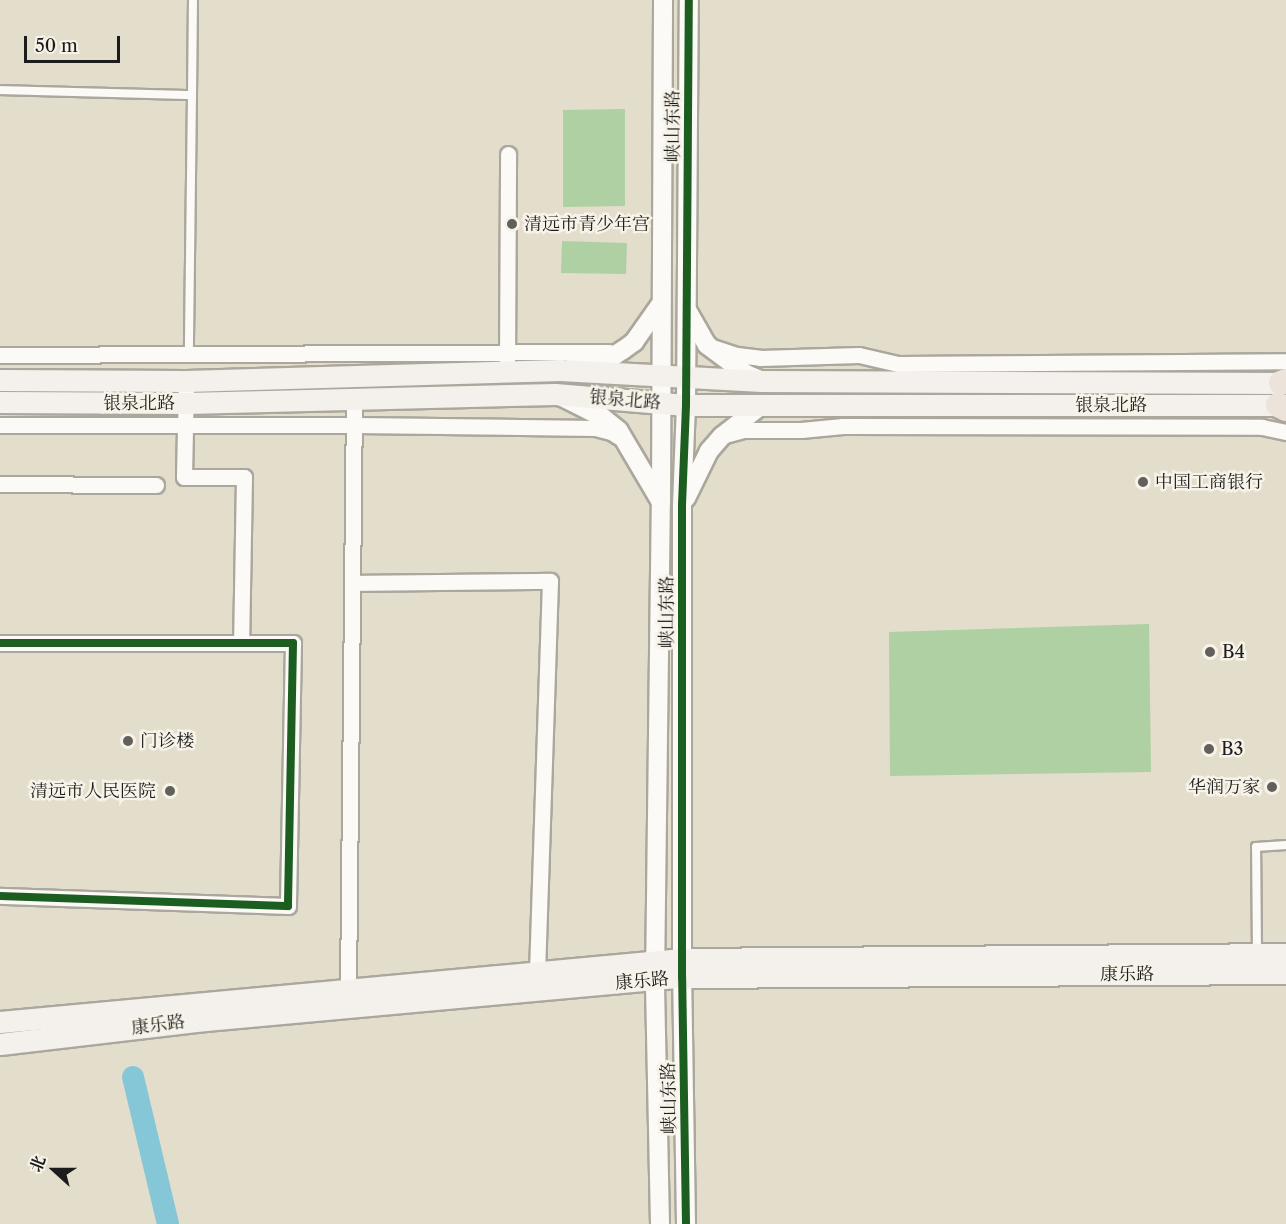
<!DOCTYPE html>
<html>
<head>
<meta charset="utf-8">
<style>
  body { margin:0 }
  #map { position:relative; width:1286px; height:1224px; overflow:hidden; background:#e3ddcc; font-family:"Libre Caslon Text","Noto Serif SC",serif }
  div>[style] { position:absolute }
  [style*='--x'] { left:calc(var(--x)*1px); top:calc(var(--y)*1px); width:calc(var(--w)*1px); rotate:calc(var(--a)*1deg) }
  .green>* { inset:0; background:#afd0a2 }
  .river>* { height:22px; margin:-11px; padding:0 11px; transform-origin:11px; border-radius:11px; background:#86c7d7 }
  .roads { filter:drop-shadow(2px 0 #aba79d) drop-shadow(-2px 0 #aba79d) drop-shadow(0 2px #aba79d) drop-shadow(0 -2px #aba79d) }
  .service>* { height:8px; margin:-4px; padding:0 4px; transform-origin:4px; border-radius:4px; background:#fbfaf7 }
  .minor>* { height:15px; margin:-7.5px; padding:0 7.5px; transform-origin:7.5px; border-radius:7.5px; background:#fbfaf7 }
  .tertiary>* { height:18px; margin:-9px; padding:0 9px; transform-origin:9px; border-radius:9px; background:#fbfaf7 }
  .secondary>* { height:21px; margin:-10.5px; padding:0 10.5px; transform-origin:10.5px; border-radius:10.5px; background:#f4f1ec }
  .trunk>* { height:24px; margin:-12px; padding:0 12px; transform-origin:12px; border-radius:12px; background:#ece4da }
  .cycleway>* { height:8px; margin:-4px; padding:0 4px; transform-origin:4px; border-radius:4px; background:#1b5e20 }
  .dots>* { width:16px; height:16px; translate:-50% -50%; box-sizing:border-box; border:3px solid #f7f3e8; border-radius:50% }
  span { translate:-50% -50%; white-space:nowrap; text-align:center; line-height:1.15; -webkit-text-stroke:5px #f7f3e8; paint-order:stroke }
  .street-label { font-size:18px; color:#1c1c1c }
  .poi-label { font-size:18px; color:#1c1c1c }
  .left { translate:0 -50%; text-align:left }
  .right { translate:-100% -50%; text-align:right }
  .north { position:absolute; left:24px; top:1140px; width:60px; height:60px; -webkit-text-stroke:4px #f7f3e8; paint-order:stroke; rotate:291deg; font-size:16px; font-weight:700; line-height:24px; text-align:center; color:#1c1c1c }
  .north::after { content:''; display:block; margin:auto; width:21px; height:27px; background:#1c1c1c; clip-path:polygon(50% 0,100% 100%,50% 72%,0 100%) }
  .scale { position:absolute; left:24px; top:36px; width:96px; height:27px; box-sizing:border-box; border:3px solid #1c1c1c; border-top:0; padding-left:8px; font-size:18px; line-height:21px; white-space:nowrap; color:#1c1c1c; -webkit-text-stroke:4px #f7f3e8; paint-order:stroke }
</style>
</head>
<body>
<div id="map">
  <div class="green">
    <div style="clip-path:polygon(625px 109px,625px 206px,563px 207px,563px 110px)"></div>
    <div style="clip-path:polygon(562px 241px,627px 243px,626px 274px,561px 273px)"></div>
    <div style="clip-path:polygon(1149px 624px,1151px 772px,890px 776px,889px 632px)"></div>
  </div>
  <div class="river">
    <div style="--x:133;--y:1077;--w:151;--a:76.6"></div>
  </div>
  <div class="roads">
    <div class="service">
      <div style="--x:0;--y:90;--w:192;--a:1.5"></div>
      <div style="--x:192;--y:95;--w:260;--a:90.7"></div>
      <div style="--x:192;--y:95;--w:95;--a:-89.4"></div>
      <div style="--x:1257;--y:953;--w:106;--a:-90.5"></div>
      <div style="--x:1256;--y:847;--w:30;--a:-4"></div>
    </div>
    <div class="minor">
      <div style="--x:715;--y:348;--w:23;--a:18"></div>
      <div style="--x:737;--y:355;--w:23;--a:7"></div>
      <div style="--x:760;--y:358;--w:99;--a:-1.7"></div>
      <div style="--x:859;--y:355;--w:40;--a:13"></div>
      <div style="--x:898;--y:364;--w:388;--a:-0.4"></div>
      <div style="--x:0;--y:355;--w:609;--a:-0.28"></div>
      <div style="--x:507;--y:363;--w:209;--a:-89.7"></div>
      <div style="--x:186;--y:381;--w:96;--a:91.2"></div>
      <div style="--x:184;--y:477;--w:60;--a:0"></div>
      <div style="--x:244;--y:477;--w:166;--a:91"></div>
      <div style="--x:0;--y:425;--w:355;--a:0"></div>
      <div style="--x:355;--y:425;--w:240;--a:0.7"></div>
      <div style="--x:595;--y:428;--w:16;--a:14"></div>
      <div style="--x:611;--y:432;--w:9;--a:32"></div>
      <div style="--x:725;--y:435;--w:20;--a:-15"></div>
      <div style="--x:744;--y:430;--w:57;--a:0"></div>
      <div style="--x:801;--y:430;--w:42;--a:-5.4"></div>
      <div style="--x:843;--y:426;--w:419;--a:0.1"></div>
      <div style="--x:1262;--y:427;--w:25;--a:12"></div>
      <div style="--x:0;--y:484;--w:156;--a:0.4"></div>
      <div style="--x:353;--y:583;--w:197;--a:-0.6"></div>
      <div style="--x:550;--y:581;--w:391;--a:91.9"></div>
      <div style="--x:0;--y:643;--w:293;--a:0"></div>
      <div style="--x:293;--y:643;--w:263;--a:91.1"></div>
      <div style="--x:288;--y:906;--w:288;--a:-178"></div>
      <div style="--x:348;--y:990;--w:592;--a:-89.42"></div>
    </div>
    <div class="tertiary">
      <div style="--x:687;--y:310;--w:40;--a:60.3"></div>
      <div style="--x:707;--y:345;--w:49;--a:36.6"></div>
      <div style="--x:746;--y:374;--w:15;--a:23"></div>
      <div style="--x:573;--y:367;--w:44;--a:-15.9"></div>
      <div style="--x:615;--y:355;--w:9;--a:-32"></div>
      <div style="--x:623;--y:350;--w:14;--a:-36"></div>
      <div style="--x:634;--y:342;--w:45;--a:-54.9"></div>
      <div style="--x:562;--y:397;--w:45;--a:26.6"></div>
      <div style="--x:602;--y:417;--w:22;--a:39"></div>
      <div style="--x:619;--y:431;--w:82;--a:59.4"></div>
      <div style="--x:686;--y:498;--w:52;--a:-63.9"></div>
      <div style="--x:709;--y:451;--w:20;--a:-49"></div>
      <div style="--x:722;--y:436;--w:51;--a:-37.8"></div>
      <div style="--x:660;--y:1224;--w:244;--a:-91.2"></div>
      <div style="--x:655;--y:980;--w:477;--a:-89.3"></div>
      <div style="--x:661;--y:503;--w:503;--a:-89.77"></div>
      <div style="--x:686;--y:1224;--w:247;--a:-90.9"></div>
      <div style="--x:682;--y:977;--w:472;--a:-90"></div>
      <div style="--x:682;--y:505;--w:100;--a:-87.7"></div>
      <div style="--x:686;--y:405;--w:405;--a:-89.6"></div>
    </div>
    <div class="secondary">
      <div style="--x:0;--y:380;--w:186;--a:0.3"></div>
      <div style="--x:186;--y:381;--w:374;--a:-1.7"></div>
      <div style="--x:560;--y:370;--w:202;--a:3.1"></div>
      <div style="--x:762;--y:381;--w:524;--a:0.22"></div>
      <div style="--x:0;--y:402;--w:186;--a:0.3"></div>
      <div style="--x:186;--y:403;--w:369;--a:-1.4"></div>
      <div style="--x:555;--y:394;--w:131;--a:4.8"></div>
      <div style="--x:686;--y:405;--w:600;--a:0"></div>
      <div style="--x:0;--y:1022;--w:685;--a:-5.28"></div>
      <div style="--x:682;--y:959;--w:604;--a:-0.47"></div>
      <div style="--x:0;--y:1044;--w:206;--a:-6.7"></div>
      <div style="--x:205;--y:1020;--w:479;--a:-5.2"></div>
      <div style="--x:682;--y:977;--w:604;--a:-0.38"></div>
    </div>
    <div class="trunk">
      <div style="--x:1281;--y:383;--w:5;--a:-22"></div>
      <div style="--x:1278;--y:405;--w:9;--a:27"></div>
    </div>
  </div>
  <div class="cycleway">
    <div style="--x:0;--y:643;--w:293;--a:0"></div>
    <div style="--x:293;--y:643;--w:263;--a:91.1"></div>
    <div style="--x:288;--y:906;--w:288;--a:-178"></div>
    <div style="--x:686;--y:1224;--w:247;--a:-90.9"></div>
    <div style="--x:682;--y:977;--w:472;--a:-90"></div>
    <div style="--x:682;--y:505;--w:100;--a:-87.7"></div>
    <div style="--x:686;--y:405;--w:405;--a:-89.6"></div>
  </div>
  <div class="dots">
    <div style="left:512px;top:224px;background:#62605a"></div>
    <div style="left:1143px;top:482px;background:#62605a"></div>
    <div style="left:1210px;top:652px;background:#62605a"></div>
    <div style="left:128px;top:741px;background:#62605a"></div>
    <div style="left:1209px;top:749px;background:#62605a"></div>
    <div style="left:1272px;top:787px;background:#62605a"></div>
    <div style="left:170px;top:791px;background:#62605a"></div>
  </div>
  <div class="street-label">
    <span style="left:673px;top:126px;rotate:-90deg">峡山东路</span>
    <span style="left:625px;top:400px;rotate:5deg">银泉北路</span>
    <span style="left:139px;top:403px">银泉北路</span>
    <span style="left:1111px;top:405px">银泉北路</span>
    <span style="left:667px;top:612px;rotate:-90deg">峡山东路</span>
    <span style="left:1127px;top:974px">康乐路</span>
    <span style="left:642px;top:981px;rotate:-5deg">康乐路</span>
    <span style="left:158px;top:1025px;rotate:-7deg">康乐路</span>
    <span style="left:669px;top:1098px;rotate:-91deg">峡山东路</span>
  </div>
  <div class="poi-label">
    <span class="left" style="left:524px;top:224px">清远市青少年宫</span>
    <span class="left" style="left:1155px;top:482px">中国工商银行</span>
    <span class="left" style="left:1222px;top:652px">B4</span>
    <span class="left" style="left:140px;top:741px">门诊楼</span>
    <span class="left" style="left:1221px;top:749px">B3</span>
    <span class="right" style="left:1260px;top:787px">华润万家</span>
    <span class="right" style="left:156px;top:791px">清远市人民医院</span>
  </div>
  <div class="north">北</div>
  <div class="scale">50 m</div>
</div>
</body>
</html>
